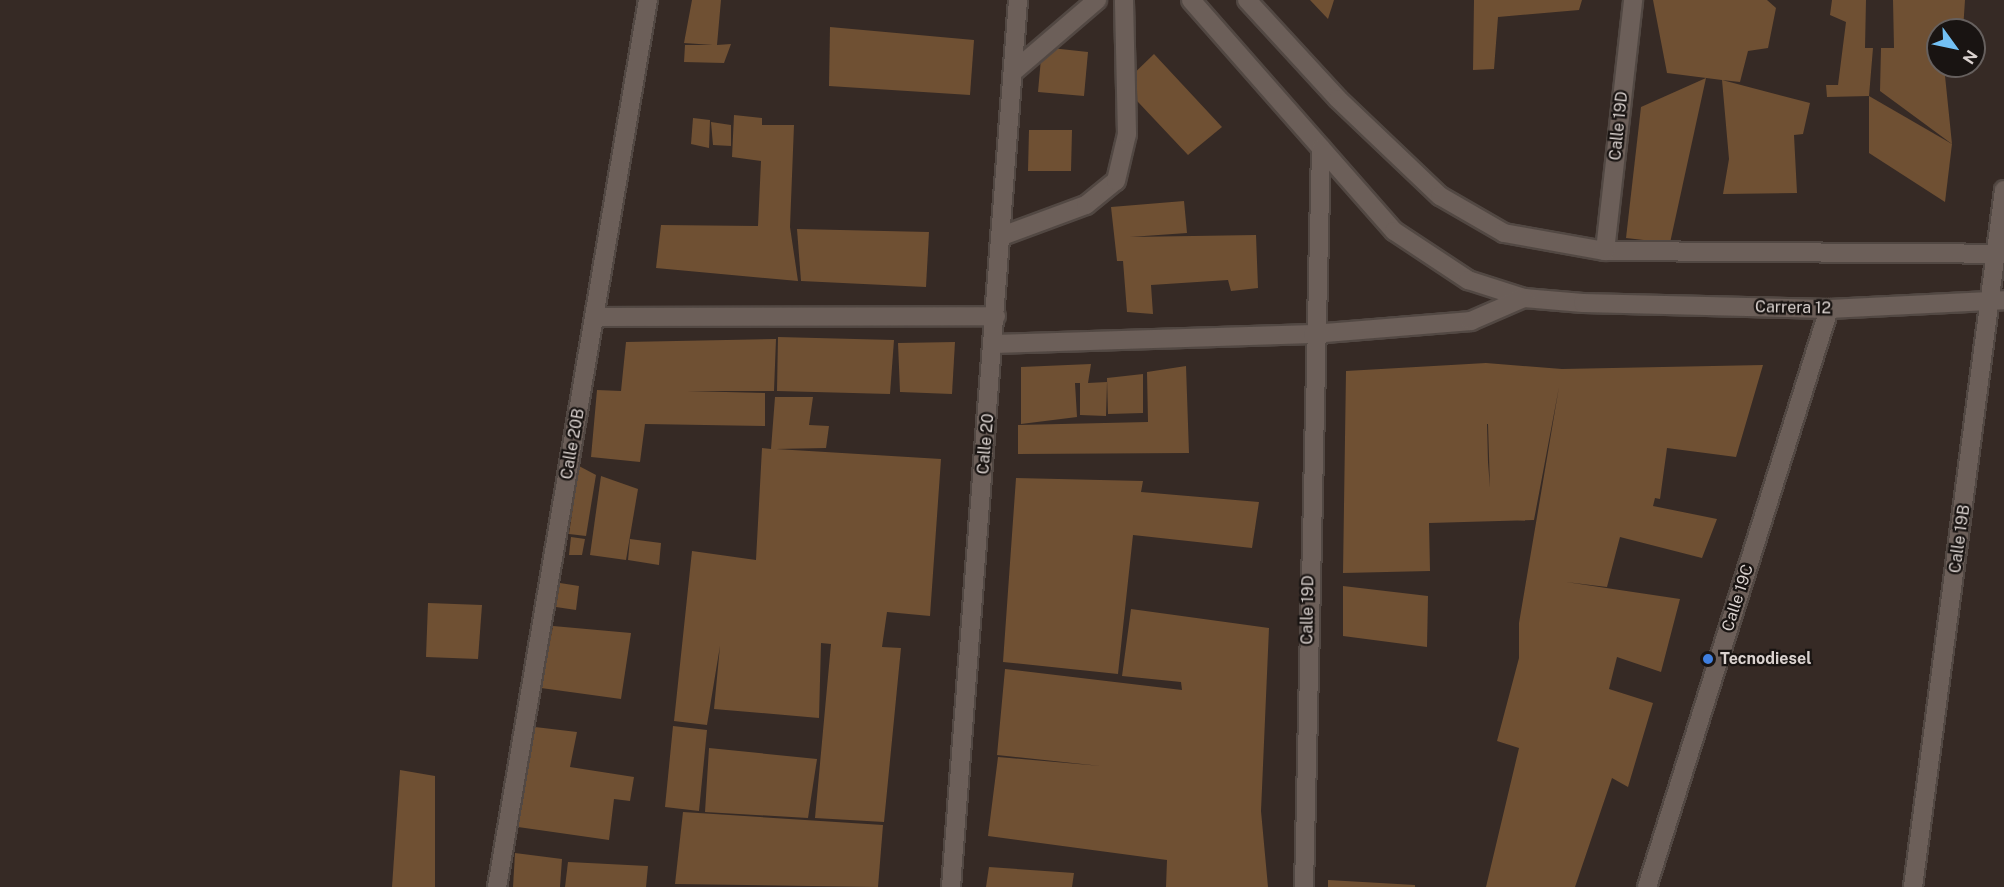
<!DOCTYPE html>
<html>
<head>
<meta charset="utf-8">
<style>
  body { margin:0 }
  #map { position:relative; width:2004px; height:887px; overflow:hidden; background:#362a25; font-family:"Public Sans",sans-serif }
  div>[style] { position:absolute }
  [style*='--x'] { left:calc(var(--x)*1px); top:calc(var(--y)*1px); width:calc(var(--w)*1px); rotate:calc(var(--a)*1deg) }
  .building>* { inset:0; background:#6f5033 }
  .roads { filter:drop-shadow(2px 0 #524843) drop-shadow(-2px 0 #524843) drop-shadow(0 2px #524843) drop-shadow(0 -2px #524843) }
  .minor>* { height:18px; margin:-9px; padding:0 9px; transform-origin:9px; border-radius:9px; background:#6c5f59 }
  .dots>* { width:16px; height:16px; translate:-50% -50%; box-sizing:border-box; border:3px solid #191412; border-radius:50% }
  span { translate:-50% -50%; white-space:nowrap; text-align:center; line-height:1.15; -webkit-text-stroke:4.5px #191412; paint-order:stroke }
  .street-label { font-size:16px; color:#dad2cf }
  .poi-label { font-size:16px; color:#dad2cf; font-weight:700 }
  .left { translate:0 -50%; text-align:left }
  .north { position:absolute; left:1926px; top:18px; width:60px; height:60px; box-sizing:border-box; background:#191412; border:2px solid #66605e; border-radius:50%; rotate:123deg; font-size:16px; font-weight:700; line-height:24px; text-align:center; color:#dad2cf }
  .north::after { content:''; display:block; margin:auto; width:21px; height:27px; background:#73c1f5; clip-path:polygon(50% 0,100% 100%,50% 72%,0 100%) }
</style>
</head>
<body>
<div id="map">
  <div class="building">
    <div style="clip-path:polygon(692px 0,721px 0,717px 45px,731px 44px,724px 63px,684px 62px,685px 45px,713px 45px,684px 43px)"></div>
    <div style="clip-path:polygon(1310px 0,1334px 0,1328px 19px)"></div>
    <div style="clip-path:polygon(1474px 0,1582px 0,1579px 10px,1498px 17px,1494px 69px,1473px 70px)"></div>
    <div style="clip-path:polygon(1653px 0,1767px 0,1776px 8px,1768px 48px,1748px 51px,1740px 82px,1722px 80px,1810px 103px,1803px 134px,1794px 135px,1797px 193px,1723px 194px,1729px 159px,1722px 80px,1667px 73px)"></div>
    <div style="clip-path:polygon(1832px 0,1866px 0,1865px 48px,1873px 48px,1869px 96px,1827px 97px,1826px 85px,1838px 85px,1846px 22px,1830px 15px)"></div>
    <div style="clip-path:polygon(1893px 0,1965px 0,1963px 30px,1938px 30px,1938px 66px,1944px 66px,1952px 144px,1880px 91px,1881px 48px,1894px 48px)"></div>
    <div style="clip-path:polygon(830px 27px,974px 40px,970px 95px,829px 86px)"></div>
    <div style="clip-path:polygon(1042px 47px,1088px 52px,1084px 96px,1038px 92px)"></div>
    <div style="clip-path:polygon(1154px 54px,1222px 127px,1188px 155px,1122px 85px)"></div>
    <div style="clip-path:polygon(1706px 78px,1670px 243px,1626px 238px,1641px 107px)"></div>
    <div style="clip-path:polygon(1869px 96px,1952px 144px,1945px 202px,1869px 153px)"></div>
    <div style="clip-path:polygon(734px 115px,762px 118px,762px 125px,794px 125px,790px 227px,798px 281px,656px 268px,661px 225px,758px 226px,761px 161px,732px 157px)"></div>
    <div style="clip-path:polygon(693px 118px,710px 120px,709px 148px,691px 144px)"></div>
    <div style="clip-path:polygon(711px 122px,731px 125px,731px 146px,713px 145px)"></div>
    <div style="clip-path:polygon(1029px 130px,1072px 130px,1071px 171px,1028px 171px)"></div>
    <div style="clip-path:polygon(1184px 201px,1187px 233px,1130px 237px,1256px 235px,1258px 288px,1231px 291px,1228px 280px,1151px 285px,1153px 314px,1127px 312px,1123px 261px,1117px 261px,1111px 207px)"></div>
    <div style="clip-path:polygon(797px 229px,929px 232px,926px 287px,801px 281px)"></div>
    <div style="clip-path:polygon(778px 337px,894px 340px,890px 394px,777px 391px)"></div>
    <div style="clip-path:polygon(776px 339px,774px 391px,687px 391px,765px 393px,765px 426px,645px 424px,640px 462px,591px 457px,597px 390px,621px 391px,626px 342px)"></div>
    <div style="clip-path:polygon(955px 342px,952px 394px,900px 392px,898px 343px)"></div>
    <div style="clip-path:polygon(evenodd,1486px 363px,1562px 369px,1763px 365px,1736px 457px,1667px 448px,1660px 499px,1655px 498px,1653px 506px,1717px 519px,1702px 558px,1620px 537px,1607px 587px,1566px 582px,1680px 599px,1661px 672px,1617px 657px,1609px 689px,1653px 703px,1628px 787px,1612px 778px,1575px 887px,1486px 887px,1519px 748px,1497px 741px,1519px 658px,1519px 623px,1559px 387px,1534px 520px,1429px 523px,1430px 571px,1343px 573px,1346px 371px,1486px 363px,1487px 424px,1488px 424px,1490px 488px,1488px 462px,1487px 424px)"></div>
    <div style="clip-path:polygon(1091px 364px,1088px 383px,1107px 382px,1106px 416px,1080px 415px,1080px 383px,1075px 383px,1077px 417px,1021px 424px,1021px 367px)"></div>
    <div style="clip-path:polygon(1186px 366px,1189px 453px,1018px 454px,1018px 425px,1148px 422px,1147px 372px)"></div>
    <div style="clip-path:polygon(1143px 374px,1143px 413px,1108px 414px,1107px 378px)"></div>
    <div style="clip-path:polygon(775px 397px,813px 397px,809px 425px,829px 426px,826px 448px,776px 449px,941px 459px,930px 616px,887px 612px,882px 647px,901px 648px,884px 822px,815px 818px,831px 644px,821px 643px,819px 718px,714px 709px,720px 646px,707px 725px,674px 721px,692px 551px,756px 560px,762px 448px,771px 449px)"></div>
    <div style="clip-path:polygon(579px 466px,596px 475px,586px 536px,569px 534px)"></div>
    <div style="clip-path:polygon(601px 476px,638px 489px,626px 560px,590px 555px)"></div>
    <div style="clip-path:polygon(1016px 478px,1143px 481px,1141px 492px,1259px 502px,1252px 548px,1133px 535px,1118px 674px,1003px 662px)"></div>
    <div style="clip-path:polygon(571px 537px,585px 539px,582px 555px,569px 555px)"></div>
    <div style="clip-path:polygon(630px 539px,661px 543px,659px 565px,628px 560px)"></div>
    <div style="clip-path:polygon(560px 583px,579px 586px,576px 610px,556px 607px)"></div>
    <div style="clip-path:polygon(1343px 586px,1428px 596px,1427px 647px,1343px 636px)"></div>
    <div style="clip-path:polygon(428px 603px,482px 605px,478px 659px,426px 657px)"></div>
    <div style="clip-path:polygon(1131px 609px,1269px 628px,1261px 811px,1268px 887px,1166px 887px,1167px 860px,988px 836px,998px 757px,1101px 766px,997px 755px,1005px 669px,1182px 690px,1181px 682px,1122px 676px)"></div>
    <div style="clip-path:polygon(553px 626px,631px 633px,621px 699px,541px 688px)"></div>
    <div style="clip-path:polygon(673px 726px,707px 730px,699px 811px,665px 807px)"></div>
    <div style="clip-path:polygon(535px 727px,577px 732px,570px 767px,634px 777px,630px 801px,614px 799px,609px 840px,518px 827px)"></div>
    <div style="clip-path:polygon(709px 748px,817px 759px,808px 818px,705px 812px)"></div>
    <div style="clip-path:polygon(400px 770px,435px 776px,435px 887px,392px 887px)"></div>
    <div style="clip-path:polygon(683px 812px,883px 825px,878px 887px,675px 884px)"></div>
    <div style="clip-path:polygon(515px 853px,562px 859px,560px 887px,513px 887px)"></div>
    <div style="clip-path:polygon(568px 862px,648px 866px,646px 887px,565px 887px)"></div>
    <div style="clip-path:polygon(989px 867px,1074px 873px,1072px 887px,986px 887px)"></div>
    <div style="clip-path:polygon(1328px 880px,1415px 885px,1415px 887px,1328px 887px)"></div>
  </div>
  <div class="roads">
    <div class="minor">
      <div style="--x:1191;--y:0;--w:308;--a:48.7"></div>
      <div style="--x:1394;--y:231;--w:89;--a:33.5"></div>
      <div style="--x:1468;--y:280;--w:59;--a:17.8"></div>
      <div style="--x:1524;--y:298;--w:59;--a:4.8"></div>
      <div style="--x:1583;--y:303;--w:246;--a:1.4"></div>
      <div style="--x:1829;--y:309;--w:175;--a:-2.9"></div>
      <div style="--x:1247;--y:0;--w:134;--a:47.4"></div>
      <div style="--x:1338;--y:99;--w:141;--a:43.6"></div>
      <div style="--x:1440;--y:196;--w:74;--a:30"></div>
      <div style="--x:1504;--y:233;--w:103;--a:10.1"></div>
      <div style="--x:1605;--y:251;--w:399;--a:0.4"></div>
      <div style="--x:1013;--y:72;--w:111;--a:-40.6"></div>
      <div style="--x:1002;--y:236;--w:90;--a:-20.3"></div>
      <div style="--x:1086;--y:205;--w:38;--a:-39"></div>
      <div style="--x:1116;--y:181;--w:48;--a:-76.8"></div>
      <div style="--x:1127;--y:134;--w:134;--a:-91.3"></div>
      <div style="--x:1605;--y:251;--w:253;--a:-83.6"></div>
      <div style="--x:596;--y:317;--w:400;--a:-0.1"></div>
      <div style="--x:994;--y:344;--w:319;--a:-1.8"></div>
      <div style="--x:1313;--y:334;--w:159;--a:-4.7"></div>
      <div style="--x:1471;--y:321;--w:58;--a:-23.5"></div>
      <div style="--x:497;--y:887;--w:900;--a:-80.34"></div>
      <div style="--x:951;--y:887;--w:890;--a:-85.68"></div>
      <div style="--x:1304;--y:887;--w:739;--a:-88.68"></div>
      <div style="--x:1647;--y:887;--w:606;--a:-72.52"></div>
      <div style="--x:1913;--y:887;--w:703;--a:-82.56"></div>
    </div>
  </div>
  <div class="dots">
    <div style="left:1708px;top:659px;background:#3f7fe0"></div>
  </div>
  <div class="street-label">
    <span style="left:1619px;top:126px;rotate:-84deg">Calle 19D</span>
    <span style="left:1793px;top:308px;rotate:1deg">Carrera 12</span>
    <span style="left:573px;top:444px;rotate:-80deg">Calle 20B</span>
    <span style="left:986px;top:444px;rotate:-85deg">Calle 20</span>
    <span style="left:1960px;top:539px;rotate:-82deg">Calle 19B</span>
    <span style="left:1738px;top:598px;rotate:-72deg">Calle 19C</span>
    <span style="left:1308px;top:610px;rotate:-89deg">Calle 19D</span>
  </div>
  <div class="poi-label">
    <span class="left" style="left:1720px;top:659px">Tecnodiesel</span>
  </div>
  <div class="north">N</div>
</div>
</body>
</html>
